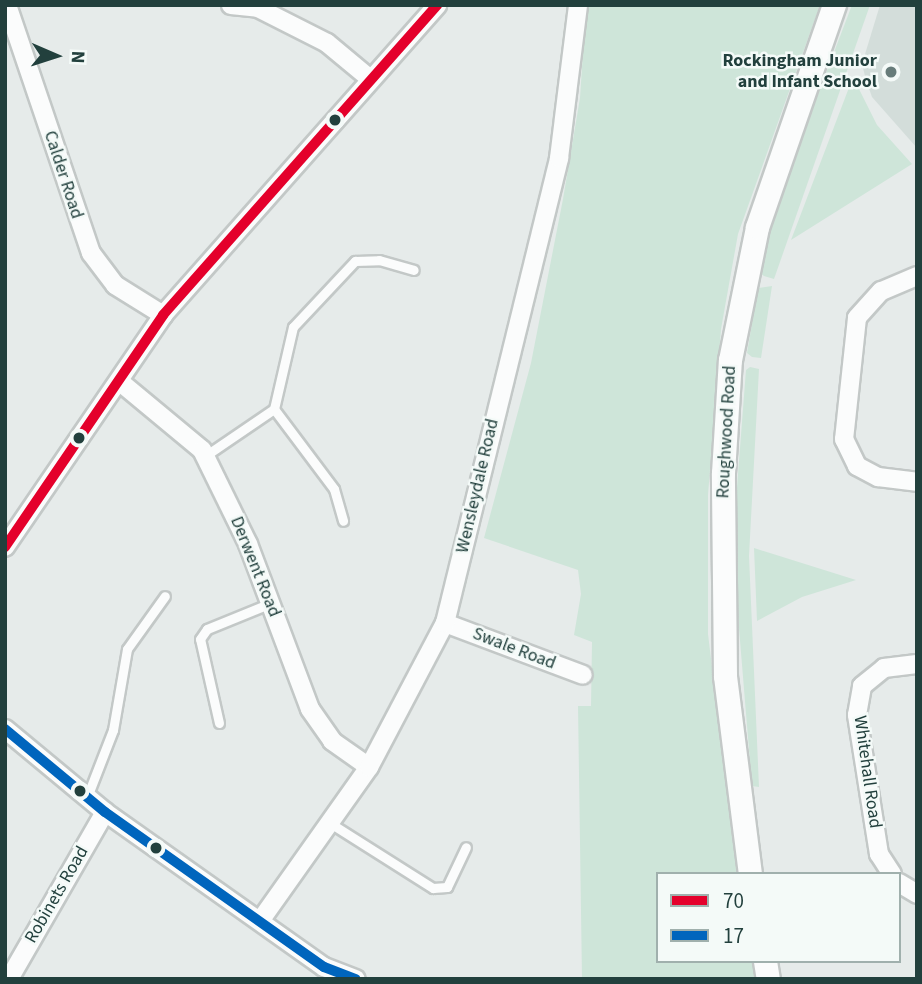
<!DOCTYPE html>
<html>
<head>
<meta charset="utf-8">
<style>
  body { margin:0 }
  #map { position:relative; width:922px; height:984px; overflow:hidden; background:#e6ebea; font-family:"Source Sans 3",sans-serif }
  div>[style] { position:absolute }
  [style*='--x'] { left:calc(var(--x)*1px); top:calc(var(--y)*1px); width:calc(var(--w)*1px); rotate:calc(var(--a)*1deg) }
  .built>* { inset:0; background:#d3ddda }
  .green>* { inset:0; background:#cee5d9 }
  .roads { filter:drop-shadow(2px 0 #c3c8c7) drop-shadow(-2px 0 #c3c8c7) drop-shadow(0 2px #c3c8c7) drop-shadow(0 -2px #c3c8c7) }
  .service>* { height:9px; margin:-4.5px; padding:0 4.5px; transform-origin:4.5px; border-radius:4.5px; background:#fbfcfc }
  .minor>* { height:18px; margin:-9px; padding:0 9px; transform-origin:9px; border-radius:9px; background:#fbfcfc }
  .tertiary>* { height:23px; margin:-11.5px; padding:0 11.5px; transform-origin:11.5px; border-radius:11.5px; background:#fbfcfc }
  .bus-1>* { height:10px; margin:-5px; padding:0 5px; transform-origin:5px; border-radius:5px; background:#e4002b }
  .bus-2>* { height:10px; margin:-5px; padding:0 5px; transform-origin:5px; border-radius:5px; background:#0065bd }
  .dots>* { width:19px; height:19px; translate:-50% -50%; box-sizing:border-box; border:4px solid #f4faf8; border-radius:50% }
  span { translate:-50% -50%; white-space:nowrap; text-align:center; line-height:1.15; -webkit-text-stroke:5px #f4faf8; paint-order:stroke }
  .poi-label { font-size:18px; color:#22403d; font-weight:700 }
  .right { translate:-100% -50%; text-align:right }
  .street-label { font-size:18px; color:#22403d }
  .frame { position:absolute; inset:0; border:7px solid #22403d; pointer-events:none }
  .legend { position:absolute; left:656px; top:872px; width:245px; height:91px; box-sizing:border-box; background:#f4faf8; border:2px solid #a0b0ad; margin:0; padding:9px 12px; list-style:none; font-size:21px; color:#22403d }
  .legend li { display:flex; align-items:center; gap:14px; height:35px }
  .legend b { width:35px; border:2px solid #a0b0ad }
  .north { position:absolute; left:21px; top:21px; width:70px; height:70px; -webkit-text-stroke:5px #f4faf8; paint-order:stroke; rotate:93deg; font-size:19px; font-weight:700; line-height:28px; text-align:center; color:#22403d }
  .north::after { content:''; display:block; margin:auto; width:24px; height:32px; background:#22403d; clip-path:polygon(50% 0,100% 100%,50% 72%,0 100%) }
</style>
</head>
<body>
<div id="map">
  <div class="built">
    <div style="clip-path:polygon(880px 5px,917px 5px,917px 148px,872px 97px,866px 80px,862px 64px)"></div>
  </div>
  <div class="green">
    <div style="clip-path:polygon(586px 5px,820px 5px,738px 234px,721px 329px,708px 495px,708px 634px,737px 874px,658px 874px,658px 961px,752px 961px,755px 979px,582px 979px,578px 706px,591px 706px,592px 642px,574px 635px,581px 594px,578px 570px,484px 538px,531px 363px,563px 199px,580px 98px)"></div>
    <div style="clip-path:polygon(852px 5px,870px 5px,774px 279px,764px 276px,760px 273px,776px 204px)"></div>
    <div style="clip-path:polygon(853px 77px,877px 125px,912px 164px,791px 240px)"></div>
    <div style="clip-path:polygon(772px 286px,761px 358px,752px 357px,747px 353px,758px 288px)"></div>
    <div style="clip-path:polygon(750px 367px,759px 369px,749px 556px,759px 787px,752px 786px,736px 592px,737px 487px,746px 370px)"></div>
    <div style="clip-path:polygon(754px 548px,856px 580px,802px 597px,757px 621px)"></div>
  </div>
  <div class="roads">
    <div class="service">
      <div style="--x:274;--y:409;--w:100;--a:53.1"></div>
      <div style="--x:334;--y:489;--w:33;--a:74"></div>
      <div style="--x:205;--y:456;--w:83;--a:-34.3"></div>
      <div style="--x:274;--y:409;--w:84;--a:-77"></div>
      <div style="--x:293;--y:327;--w:91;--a:-46.8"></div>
      <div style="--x:355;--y:261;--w:24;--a:-2"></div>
      <div style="--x:379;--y:260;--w:36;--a:16"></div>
      <div style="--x:219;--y:723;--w:86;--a:-102.7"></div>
      <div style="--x:200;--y:639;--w:12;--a:-55"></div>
      <div style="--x:207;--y:629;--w:69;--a:-22.1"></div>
      <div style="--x:87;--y:797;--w:72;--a:-68.8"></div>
      <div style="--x:113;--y:730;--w:82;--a:-80.2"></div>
      <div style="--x:127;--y:649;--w:65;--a:-54.4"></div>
      <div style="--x:330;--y:823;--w:122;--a:32.3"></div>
      <div style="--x:433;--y:888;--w:14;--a:-4"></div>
      <div style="--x:447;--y:887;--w:44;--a:-64.6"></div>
    </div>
    <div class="minor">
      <div style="--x:7;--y:5;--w:262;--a:71.3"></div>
      <div style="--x:91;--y:253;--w:40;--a:53"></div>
      <div style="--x:115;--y:285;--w:57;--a:32"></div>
      <div style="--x:231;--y:5;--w:27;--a:6"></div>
      <div style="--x:258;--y:8;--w:77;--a:26.9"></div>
      <div style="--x:327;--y:43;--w:55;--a:39.8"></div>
      <div style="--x:917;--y:276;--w:39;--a:157"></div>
      <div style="--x:881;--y:291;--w:36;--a:132"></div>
      <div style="--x:857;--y:318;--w:122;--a:96.1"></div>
      <div style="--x:844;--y:439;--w:30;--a:64"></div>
      <div style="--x:857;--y:466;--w:24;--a:28"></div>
      <div style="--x:878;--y:477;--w:39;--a:7"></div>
      <div style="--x:119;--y:381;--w:108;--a:39.7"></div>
      <div style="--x:202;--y:450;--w:105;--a:63.9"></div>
      <div style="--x:248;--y:544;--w:176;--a:69.4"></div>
      <div style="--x:310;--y:709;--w:39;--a:55"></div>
      <div style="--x:332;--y:741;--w:45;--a:35.1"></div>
      <div style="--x:5;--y:547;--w:281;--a:-55.7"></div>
      <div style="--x:163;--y:315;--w:414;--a:-48.5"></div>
      <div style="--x:445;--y:623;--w:147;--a:20.6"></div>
      <div style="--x:5;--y:729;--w:130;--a:39.7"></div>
      <div style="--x:105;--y:812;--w:268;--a:35.3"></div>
      <div style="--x:324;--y:967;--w:34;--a:21"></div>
      <div style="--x:892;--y:874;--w:24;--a:-123"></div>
      <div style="--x:879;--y:854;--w:141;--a:-99"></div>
      <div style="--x:857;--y:715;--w:29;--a:-80"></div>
      <div style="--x:862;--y:686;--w:28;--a:-39"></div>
      <div style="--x:884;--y:668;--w:33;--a:-7"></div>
      <div style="--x:899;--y:883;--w:21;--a:31"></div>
      <div style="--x:260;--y:921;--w:189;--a:-54.7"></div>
      <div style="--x:369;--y:767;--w:163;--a:-62.2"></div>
      <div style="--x:445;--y:623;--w:479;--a:-76.2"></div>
      <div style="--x:559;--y:158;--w:154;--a:-82.9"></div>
      <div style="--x:9;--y:979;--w:193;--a:-60.1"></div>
    </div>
    <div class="tertiary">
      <div style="--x:750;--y:874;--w:200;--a:-97.2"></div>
      <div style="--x:725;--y:676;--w:203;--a:-90.6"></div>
      <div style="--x:723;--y:473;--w:113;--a:-86.5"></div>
      <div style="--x:730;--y:360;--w:136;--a:-78.5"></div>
      <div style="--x:757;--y:227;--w:235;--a:-70.9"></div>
      <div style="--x:765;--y:961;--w:18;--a:81"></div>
    </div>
  </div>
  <div class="bus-1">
    <div style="--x:5;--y:547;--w:281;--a:-55.7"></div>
    <div style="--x:163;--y:315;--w:414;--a:-48.5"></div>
  </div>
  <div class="bus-2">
    <div style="--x:5;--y:729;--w:130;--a:39.7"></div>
    <div style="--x:105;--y:812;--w:268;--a:35.3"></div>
    <div style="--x:324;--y:967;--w:34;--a:21"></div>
  </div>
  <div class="dots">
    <div style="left:891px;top:72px;background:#677c7a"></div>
    <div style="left:335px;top:120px;background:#22403d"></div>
    <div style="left:79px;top:438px;background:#22403d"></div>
    <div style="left:80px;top:791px;background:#22403d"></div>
    <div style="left:156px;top:848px;background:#22403d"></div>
  </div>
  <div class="poi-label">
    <span class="right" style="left:877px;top:72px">Rockingham Junior<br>and Infant School</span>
  </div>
  <div class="street-label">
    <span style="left:63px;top:175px;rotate:72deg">Calder Road</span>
    <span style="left:727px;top:432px;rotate:-87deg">Roughwood Road</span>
    <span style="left:478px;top:486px;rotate:-77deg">Wensleydale Road</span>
    <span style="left:255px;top:567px;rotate:68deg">Derwent Road</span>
    <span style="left:514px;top:649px;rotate:21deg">Swale Road</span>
    <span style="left:867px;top:772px;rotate:82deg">Whitehall Road</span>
    <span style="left:57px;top:895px;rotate:-60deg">Robinets Road</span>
  </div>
  <div class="frame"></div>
  <ul class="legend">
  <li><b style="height:9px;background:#e4002b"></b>70</li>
  <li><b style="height:9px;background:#0065bd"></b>17</li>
  </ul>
  <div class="north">N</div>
</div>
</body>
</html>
